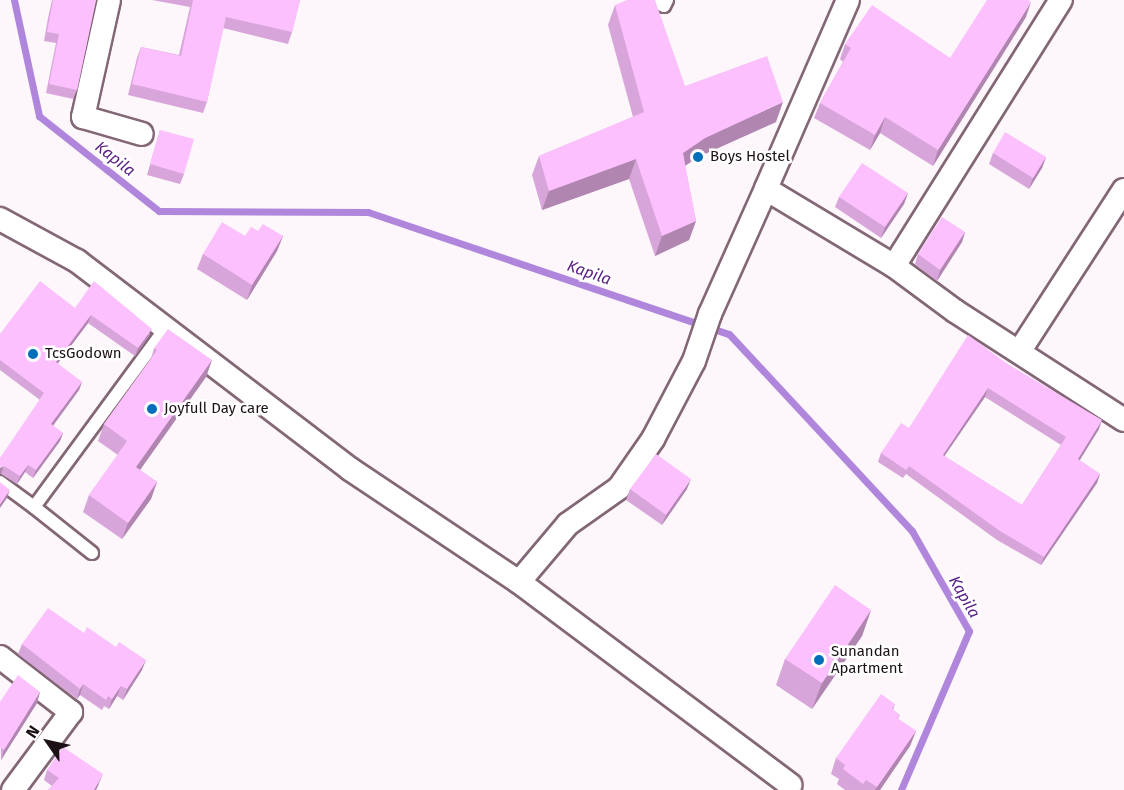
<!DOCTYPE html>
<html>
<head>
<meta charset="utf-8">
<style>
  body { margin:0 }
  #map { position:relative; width:1124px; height:790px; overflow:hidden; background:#fdf6fa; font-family:"Fira Sans",sans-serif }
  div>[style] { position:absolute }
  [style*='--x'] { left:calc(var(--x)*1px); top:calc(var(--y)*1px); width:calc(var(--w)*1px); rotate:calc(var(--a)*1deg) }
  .stream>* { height:7px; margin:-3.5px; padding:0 3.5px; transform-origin:3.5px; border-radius:3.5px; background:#b086dc }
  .roads { filter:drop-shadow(2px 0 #836776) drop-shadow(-2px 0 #836776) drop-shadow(0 2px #836776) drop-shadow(0 -2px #836776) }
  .service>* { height:12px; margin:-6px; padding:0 6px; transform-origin:6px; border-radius:6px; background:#fff }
  .minor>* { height:22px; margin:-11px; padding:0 11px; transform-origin:11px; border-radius:11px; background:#fff }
  .wall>* { inset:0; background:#d8a5da }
  .shaded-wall>* { inset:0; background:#b086b1 }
  .building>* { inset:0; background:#fbc0fd }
  .dots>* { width:16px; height:16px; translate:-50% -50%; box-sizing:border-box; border:3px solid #fff; border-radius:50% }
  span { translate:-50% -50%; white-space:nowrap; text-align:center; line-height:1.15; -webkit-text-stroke:5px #fff; paint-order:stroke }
  .poi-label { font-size:15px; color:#1c1117 }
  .left { translate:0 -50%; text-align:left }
  .water-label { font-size:16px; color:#5b2186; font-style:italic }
  .north { position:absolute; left:18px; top:712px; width:60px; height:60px; -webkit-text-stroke:4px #fff; paint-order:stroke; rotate:304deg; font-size:16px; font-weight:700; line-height:24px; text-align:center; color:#1c1117 }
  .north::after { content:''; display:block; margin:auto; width:21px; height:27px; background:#1c1117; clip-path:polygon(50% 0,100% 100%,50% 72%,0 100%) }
</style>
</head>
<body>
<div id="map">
  <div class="stream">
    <div style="--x:14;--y:0;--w:119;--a:77.8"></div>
    <div style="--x:39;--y:116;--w:153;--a:38.4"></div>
    <div style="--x:159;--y:211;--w:209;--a:0.3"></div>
    <div style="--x:368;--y:212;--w:381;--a:18.7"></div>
    <div style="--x:729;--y:334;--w:269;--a:47.1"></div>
    <div style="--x:912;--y:531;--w:115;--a:60.3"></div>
    <div style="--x:969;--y:631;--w:173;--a:113.2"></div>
  </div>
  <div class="roads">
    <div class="service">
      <div style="--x:651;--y:0;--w:14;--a:25"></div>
      <div style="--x:664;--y:6;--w:7;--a:-63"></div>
      <div style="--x:0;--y:482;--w:42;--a:36.3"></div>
      <div style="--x:34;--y:507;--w:223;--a:-53.7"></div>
      <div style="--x:34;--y:507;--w:74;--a:38.4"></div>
    </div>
    <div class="minor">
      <div style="--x:109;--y:0;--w:120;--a:102.5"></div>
      <div style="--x:83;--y:117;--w:61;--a:16.1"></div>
      <div style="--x:848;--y:0;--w:206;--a:113.5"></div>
      <div style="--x:766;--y:189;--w:149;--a:31"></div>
      <div style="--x:894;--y:266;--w:76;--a:36.4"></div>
      <div style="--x:955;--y:311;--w:201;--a:32.8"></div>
      <div style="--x:0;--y:219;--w:88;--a:28.6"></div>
      <div style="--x:77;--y:261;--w:343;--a:37.3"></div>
      <div style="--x:350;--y:469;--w:203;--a:33.8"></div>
      <div style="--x:519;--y:582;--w:76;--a:-49.8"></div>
      <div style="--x:568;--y:524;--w:62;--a:-35.2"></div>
      <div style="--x:619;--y:488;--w:60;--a:-55.2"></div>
      <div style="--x:653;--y:439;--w:88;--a:-62.3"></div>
      <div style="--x:694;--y:361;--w:50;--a:-71.2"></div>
      <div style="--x:710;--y:314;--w:137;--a:-65.9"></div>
      <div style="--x:894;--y:266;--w:314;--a:-57.9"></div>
      <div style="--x:1019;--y:352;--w:193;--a:-57.1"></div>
      <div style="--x:519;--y:582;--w:339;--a:36.8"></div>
      <div style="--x:0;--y:657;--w:90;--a:37.8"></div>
      <div style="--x:71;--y:712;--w:97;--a:126.6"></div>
    </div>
  </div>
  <div class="wall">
    <div style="clip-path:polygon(52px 0,96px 0,77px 90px,73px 99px,46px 93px,56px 43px,44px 41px,48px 18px)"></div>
    <div style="clip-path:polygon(152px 0,300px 0,292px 32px,288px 44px,223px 28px,207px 102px,203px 113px,128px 95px,137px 58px,141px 47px,179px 55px,190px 7px)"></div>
    <div style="clip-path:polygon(615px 5px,685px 86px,776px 122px,698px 157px,685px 166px,696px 221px,689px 240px,655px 256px,629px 179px,542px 210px,532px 175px,539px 156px,633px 117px,608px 25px)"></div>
    <div style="clip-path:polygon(1026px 17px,933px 166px,880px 133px,870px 150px,814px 118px,820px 103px,843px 62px,840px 59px,845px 44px,950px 58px)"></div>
    <div style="clip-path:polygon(160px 130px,184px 174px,180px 184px,147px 175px)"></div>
    <div style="clip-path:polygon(993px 153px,1046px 157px,1042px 168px,1029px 189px,989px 164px)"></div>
    <div style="clip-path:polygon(908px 193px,904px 204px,881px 238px,835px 207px,839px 197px)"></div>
    <div style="clip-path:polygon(258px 231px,283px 236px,277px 251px,247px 300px,197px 269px,203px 254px)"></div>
    <div style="clip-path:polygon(965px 232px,962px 242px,937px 281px,915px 264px,918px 254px)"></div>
    <div style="clip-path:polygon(75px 308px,149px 336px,135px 356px,88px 323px,57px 364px,82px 382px,79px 390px,53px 426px,63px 433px,60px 441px,33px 478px,25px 472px,17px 484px,1px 474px,0 474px,40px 400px,0 370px,0 334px)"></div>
    <div style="clip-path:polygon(154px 348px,212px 360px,206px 377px,140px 470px,157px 482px,151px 499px,122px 539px,83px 512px,89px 495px,118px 455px,98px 441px,104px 424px,151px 359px)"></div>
    <div style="clip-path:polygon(evenodd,1006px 363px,1099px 429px,1079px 460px,1100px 474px,1097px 483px,1041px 565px,997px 540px,906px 474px,903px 478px,878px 462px,881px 453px,909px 428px,1006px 363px,985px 397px,1061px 445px,1022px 505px,944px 456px,985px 397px)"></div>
    <div style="clip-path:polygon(630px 489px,687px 489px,662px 525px,626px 500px)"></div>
    <div style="clip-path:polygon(871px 610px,862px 636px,812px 709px,776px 685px,785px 659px)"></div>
    <div style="clip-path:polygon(84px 633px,142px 670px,123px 700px,117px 696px,109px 709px,104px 706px,102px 710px,80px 695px,77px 699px,18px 654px,22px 644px)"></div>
    <div style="clip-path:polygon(40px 692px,37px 703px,1px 760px,0 702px)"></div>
    <div style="clip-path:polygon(895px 704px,893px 710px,900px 715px,898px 719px,916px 731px,910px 746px,880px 790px,845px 790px,837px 784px,839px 779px,831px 774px,836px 758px)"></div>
    <div style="clip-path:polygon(47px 770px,99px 784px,96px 790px,48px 790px,52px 786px,44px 780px)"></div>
  </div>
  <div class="shaded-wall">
    <div style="clip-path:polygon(1031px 2px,1026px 17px,933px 166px,938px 150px)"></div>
    <div style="clip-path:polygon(783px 102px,776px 122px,698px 157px,676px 172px,683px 153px,705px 138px)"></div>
    <div style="clip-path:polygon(885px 117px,880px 133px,870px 150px,875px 135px)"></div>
    <div style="clip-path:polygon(1046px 157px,1042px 168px,1029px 189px,1033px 178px)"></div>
    <div style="clip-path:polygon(636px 159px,629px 179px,542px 210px,549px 191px)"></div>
    <div style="clip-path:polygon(908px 193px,904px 204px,881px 238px,885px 227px)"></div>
    <div style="clip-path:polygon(696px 221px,689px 240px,655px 256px,662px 236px)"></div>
    <div style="clip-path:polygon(965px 232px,962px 242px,937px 281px,940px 270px)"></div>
    <div style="clip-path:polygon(283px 236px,277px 251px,247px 300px,252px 285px)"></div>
    <div style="clip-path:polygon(91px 315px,88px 323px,53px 370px,56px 362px)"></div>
    <div style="clip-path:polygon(152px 329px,149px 336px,135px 356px,138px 348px)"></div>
    <div style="clip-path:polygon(212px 360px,206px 377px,130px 484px,136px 467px)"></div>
    <div style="clip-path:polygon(82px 382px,79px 390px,48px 432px,51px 424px)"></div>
    <div style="clip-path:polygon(988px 388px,985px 397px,939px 464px,943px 455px)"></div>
    <div style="clip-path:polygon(1102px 420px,1099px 429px,1075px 468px,1078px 459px)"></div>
    <div style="clip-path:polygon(63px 433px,60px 441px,33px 478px,36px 470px)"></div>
    <div style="clip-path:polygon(28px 465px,25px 472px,17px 484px,20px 476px)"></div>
    <div style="clip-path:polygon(4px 466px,1px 474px,0 474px,0 468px)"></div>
    <div style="clip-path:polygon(1100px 474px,1097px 483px,1041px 565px,1044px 557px)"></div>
    <div style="clip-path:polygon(691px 479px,687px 489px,662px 525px,666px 515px)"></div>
    <div style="clip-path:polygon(157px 482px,151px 499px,122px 539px,128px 523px)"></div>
    <div style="clip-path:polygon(10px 490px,7px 498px,0 508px,0 504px)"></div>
    <div style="clip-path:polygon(871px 610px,862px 636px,812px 709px,822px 683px)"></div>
    <div style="clip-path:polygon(146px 660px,142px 670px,123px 700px,127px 689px)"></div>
    <div style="clip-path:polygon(83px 684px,80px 695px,77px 699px,80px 689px)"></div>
    <div style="clip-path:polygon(121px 686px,117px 696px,109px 709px,112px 699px)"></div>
    <div style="clip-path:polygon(40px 692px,37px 703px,1px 760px,4px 750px)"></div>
    <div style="clip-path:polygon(916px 731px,910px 746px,880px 790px,875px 790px,877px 787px)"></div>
    <div style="clip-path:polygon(103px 774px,96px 790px,94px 790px)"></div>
  </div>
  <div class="building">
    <div style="clip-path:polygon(53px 0,96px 0,77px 90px,49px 84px,59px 34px,47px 32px)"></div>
    <div style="clip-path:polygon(193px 0,300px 0,292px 32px,226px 17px,207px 102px,132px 84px,141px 47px,181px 56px)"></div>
    <div style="clip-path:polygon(627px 0,655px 0,685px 86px,767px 56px,783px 102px,705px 138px,683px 153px,696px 221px,662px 236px,636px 159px,549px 191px,539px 156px,644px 112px,615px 5px)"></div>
    <div style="clip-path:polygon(987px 0,1028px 0,1031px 2px,938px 150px,885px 117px,875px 135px,820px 103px,851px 48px,845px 44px,872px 5px,950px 58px)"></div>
    <div style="clip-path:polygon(160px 130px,194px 139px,184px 174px,150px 164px)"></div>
    <div style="clip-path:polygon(1005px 132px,1046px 157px,1033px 178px,993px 153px)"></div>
    <div style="clip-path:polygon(862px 163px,908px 193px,885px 227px,839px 197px)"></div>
    <div style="clip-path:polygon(942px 217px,965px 232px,940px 270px,918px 254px)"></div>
    <div style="clip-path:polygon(222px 222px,245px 236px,251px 227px,258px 231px,263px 224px,283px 236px,252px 285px,203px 254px)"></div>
    <div style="clip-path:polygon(40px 281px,75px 308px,94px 281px,152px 329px,138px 348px,91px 315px,56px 362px,82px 382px,51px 424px,63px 433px,36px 470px,28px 465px,20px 476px,4px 466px,0 468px,0 458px,44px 393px,0 360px,0 334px)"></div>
    <div style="clip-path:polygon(168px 329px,212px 360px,136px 467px,157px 482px,128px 523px,89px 495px,127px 441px,104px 424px,157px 350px,154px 348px)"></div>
    <div style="clip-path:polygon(evenodd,968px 335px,1006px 363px,1102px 420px,1078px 459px,1100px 474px,1044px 557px,1000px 531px,909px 466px,906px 470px,881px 453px,901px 423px,909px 428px,968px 335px,988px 388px,1066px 437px,1022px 505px,943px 455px,988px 388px)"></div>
    <div style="clip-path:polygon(656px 454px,691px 479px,666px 515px,630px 489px)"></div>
    <div style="clip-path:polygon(0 482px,10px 490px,0 504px)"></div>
    <div style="clip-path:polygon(835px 585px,871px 610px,822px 683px,785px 659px)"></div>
    <div style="clip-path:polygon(48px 608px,84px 633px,87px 627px,116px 647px,119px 642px,146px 660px,127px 689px,121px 686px,112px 699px,108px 696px,106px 700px,83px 684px,80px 689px,22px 644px)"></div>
    <div style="clip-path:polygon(18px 675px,40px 692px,4px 750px,0 747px,0 702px)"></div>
    <div style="clip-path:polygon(881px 694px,895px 704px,892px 709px,900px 715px,897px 718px,916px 731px,877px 787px,866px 780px,863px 784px,843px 769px,845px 765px,836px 758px)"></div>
    <div style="clip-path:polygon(63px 747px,103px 774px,94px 790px,48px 790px,59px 778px,47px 770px)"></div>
  </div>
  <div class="dots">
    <div style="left:698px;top:157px;background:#036fba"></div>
    <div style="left:33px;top:354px;background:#036fba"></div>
    <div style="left:152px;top:409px;background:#036fba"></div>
    <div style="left:819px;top:660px;background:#036fba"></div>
  </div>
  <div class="poi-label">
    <span class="left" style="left:710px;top:157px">Boys Hostel</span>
    <span class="left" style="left:45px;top:354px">TcsGodown</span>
    <span class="left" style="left:164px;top:409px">Joyfull Day care</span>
    <span class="left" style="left:831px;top:660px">Sunandan<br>Apartment</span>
  </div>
  <div class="water-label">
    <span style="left:115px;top:159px;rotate:38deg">Kapila</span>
    <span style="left:589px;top:273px;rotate:19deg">Kapila</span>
    <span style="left:964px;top:597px;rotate:60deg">Kapila</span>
  </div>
  <div class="north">N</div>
</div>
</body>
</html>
